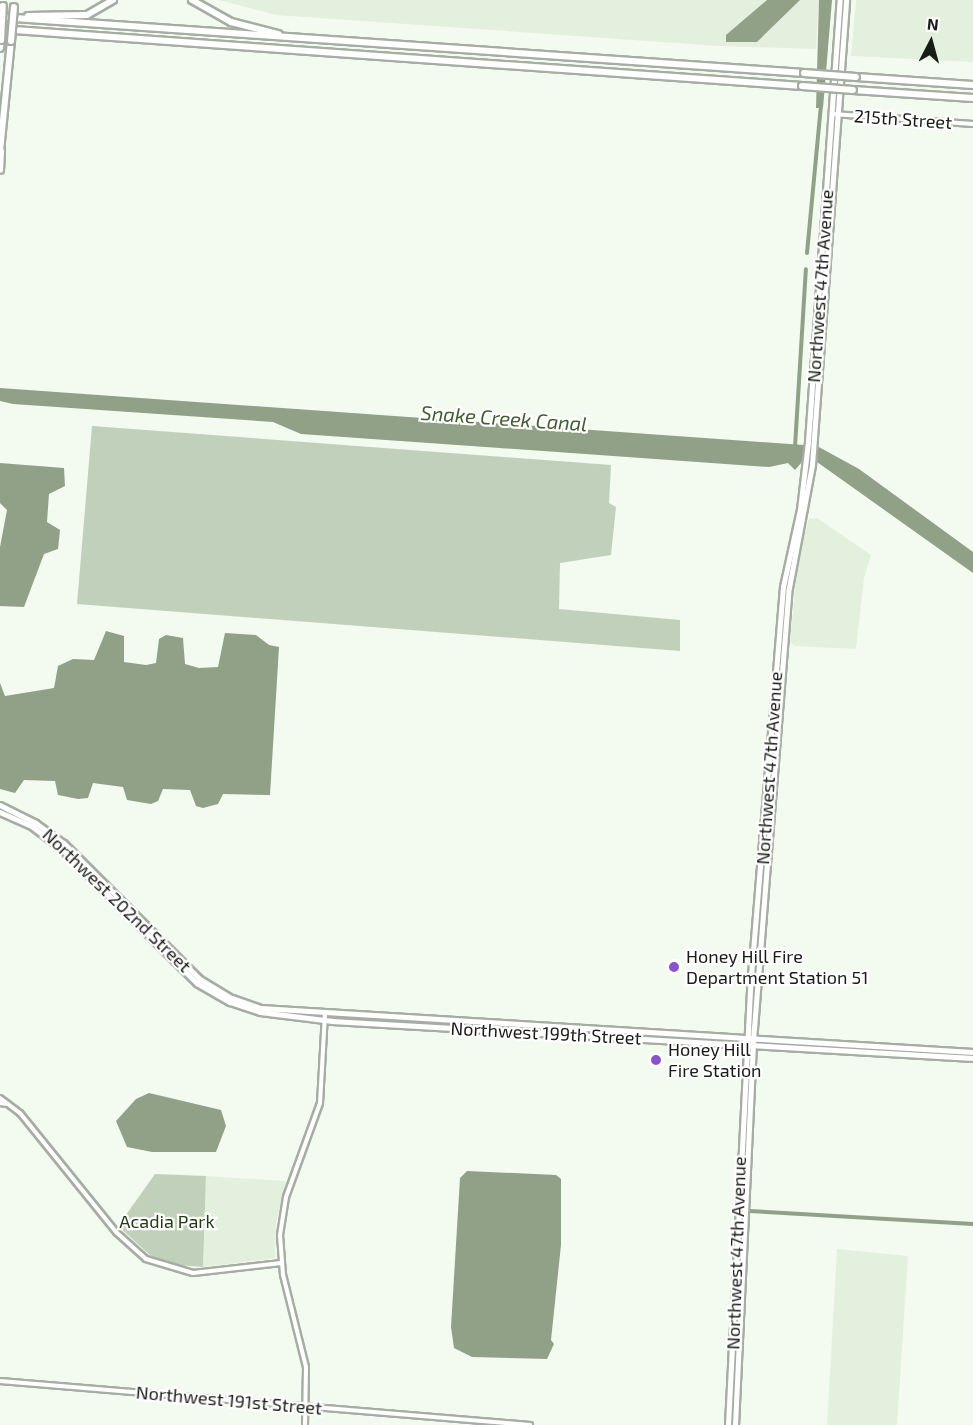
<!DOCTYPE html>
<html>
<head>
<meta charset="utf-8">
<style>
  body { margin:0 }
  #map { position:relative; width:973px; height:1425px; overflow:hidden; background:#f3faef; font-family:"Exo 2",sans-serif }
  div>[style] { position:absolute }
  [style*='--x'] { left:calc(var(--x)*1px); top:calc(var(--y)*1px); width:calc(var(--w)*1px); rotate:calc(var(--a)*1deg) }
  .built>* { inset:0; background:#e4f0de }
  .green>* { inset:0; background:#c1d0ba }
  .water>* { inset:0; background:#90a187 }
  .canal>* { height:4px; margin:-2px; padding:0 2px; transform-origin:2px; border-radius:2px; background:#90a187 }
  .roads { filter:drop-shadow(2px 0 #a6ada3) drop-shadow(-2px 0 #a6ada3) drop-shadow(0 2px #a6ada3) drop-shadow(0 -2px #a6ada3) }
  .minor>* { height:4px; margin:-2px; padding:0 2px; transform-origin:2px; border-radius:2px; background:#fff }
  .major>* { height:4.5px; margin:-2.25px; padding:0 2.25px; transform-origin:2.25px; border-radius:2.25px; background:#fff }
  .highway>* { height:6px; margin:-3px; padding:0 3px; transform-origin:3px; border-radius:3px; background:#fff }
  .bridges { filter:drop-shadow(2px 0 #a6ada3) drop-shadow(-2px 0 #a6ada3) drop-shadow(0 2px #a6ada3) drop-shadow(0 -2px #a6ada3) }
  .highway-bridge>* { height:6px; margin:-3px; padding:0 3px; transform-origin:3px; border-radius:3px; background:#fff }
  .dots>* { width:16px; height:16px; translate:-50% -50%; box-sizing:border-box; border:3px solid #fff; border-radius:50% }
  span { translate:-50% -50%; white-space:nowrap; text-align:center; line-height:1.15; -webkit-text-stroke:4.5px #fff; paint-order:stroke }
  .street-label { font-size:18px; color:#181b17 }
  .poi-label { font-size:18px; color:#181b17 }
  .left { translate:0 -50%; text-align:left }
  .park-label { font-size:18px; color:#243c14 }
  .water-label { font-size:20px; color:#425c32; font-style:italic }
  .north { position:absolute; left:901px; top:12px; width:60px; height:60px; -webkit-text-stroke:4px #fff; paint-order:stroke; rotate:6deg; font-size:16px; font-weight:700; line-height:24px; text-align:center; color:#181b17 }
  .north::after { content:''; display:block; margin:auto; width:21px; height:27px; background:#181b17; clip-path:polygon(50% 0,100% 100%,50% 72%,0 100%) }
</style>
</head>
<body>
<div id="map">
  <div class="built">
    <div style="clip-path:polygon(219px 0,819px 0,816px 49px,719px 46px,276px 15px)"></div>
    <div style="clip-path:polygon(856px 0,973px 0,973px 62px,851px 56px)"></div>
    <div style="clip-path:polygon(817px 518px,871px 555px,864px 578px,856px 649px,794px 646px,790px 642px,799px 550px,809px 519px)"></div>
    <div style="clip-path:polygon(206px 1176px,286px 1181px,276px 1223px,275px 1258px,203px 1267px)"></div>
    <div style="clip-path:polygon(837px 1249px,908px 1256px,897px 1425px,827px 1425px)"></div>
  </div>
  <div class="green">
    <div style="clip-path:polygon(92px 426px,611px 465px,609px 503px,616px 507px,611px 555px,560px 563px,559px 609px,680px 620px,680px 651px,77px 604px)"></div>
    <div style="clip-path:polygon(155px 1174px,206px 1176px,203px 1267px,177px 1265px,151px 1256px,118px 1226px)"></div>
  </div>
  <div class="water">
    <div style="clip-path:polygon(767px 0,800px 0,757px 42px,726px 42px,726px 35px)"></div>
    <div style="clip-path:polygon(819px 0,832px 0,823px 108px,816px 108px)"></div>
    <div style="clip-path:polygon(0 388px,817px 446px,859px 469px,973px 552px,973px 573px,817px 462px,802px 462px,795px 470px,788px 463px,769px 467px,301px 434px,273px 422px,13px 404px,0 401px)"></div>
    <div style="clip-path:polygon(0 463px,64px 468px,65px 486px,49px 494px,47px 522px,60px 530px,58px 549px,44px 554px,24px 607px,0 606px,0 547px,7px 510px,0 503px)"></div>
    <div style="clip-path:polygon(106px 631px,124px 636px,124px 662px,146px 665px,156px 663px,159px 639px,166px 635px,183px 638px,185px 664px,199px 668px,218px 667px,225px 633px,256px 635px,269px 645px,279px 647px,270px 795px,223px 794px,218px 804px,203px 808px,196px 806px,190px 790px,163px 789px,158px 801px,151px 804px,127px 800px,123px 787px,93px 783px,88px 798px,78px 799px,58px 795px,55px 781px,24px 780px,15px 793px,0 789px,0 683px,5px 696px,54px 688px,58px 666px,73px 659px,94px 660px)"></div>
    <div style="clip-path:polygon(149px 1093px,221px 1110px,226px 1126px,216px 1152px,152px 1152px,127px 1147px,116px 1121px,136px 1099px)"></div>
    <div style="clip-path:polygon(467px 1171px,556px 1175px,561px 1179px,561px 1245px,551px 1340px,554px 1344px,547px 1359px,472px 1357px,454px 1348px,451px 1327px,460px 1178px)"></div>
  </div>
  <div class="canal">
    <div style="--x:807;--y:253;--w:150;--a:-84.6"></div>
    <div style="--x:795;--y:447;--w:178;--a:-86.5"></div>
    <div style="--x:749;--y:1211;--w:224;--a:3.3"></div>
  </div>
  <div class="roads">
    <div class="minor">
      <div style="--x:833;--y:114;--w:140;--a:4.1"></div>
      <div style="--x:0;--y:1098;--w:25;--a:37"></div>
      <div style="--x:20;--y:1113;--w:153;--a:51.1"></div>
      <div style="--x:116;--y:1232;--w:40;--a:42"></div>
      <div style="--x:146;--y:1259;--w:49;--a:16.6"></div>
      <div style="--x:193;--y:1273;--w:89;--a:-6.5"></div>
      <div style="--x:0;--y:1103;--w:8;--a:7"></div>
      <div style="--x:0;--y:1381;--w:532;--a:4.75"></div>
      <div style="--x:305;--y:1425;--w:58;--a:-89"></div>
      <div style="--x:306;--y:1367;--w:95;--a:-104"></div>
      <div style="--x:283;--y:1275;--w:40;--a:-94.3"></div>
      <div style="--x:280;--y:1235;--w:38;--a:-81"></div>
      <div style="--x:286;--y:1197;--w:100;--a:-70.1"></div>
      <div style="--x:320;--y:1103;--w:89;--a:-86.8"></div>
    </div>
    <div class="major">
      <div style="--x:0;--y:170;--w:19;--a:-87"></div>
      <div style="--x:0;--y:805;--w:40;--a:26.6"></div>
      <div style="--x:36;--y:823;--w:34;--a:36"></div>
      <div style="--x:64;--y:843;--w:192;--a:45"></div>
      <div style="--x:200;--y:979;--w:37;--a:31"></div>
      <div style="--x:232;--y:998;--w:31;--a:19"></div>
      <div style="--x:261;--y:1008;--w:713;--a:3.54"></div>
      <div style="--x:0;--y:812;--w:36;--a:24"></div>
      <div style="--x:33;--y:827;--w:34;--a:37"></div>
      <div style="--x:60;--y:847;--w:193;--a:44.8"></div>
      <div style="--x:197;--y:983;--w:38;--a:30"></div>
      <div style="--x:230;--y:1002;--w:32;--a:18"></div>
      <div style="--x:260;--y:1012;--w:73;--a:7.1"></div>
      <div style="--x:332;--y:1021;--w:642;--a:3.3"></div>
      <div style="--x:728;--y:1425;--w:450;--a:-87.1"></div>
      <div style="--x:751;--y:976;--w:390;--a:-85.3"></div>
      <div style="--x:783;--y:587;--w:79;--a:-77.6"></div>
      <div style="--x:800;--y:510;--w:68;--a:-83.3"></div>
      <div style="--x:808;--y:442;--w:443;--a:-85.9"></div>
      <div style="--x:735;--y:1425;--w:396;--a:-87.3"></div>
      <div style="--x:754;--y:1029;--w:442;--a:-85.5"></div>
      <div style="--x:789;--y:588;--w:125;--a:-79.4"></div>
      <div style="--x:812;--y:465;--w:466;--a:-85.8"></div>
    </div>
    <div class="highway">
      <div style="--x:192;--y:0;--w:45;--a:29.4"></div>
      <div style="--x:231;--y:22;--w:49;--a:14.3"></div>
      <div style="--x:28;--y:16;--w:59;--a:-1"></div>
      <div style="--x:87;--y:15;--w:30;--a:-30"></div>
      <div style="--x:0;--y:17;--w:806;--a:3.98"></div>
      <div style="--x:0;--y:29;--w:804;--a:4.07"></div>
      <div style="--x:0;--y:48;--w:8;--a:-83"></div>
      <div style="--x:856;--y:77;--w:117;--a:3.9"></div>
      <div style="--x:853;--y:90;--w:120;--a:3.8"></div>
      <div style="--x:0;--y:151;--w:111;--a:-84.3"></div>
    </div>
  </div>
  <div class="bridges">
    <div class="highway-bridge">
      <div style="--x:1;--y:40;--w:34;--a:-87"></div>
      <div style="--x:11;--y:41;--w:34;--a:-85"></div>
      <div style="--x:804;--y:73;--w:52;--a:4.4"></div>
      <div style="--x:802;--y:86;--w:51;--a:4.5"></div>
    </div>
  </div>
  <div class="dots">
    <div style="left:674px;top:967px;background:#8a53cb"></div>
    <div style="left:656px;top:1060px;background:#8a53cb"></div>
  </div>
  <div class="street-label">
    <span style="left:903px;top:119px;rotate:4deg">215th Street</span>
    <span style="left:820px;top:286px;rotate:-86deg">Northwest 47th Avenue</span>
    <span style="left:769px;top:768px;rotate:-86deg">Northwest 47th Avenue</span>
    <span style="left:117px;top:900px;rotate:44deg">Northwest 202nd Street</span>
    <span style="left:546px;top:1033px;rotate:3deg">Northwest 199th Street</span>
    <span style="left:736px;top:1253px;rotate:-88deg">Northwest 47th Avenue</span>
    <span style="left:229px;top:1400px;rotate:5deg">Northwest 191st Street</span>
  </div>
  <div class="poi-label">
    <span class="left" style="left:686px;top:967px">Honey Hill Fire<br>Department Station 51</span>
    <span class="left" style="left:668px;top:1060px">Honey Hill<br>Fire Station</span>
  </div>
  <div class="park-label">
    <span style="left:167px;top:1221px">Acadia Park</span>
  </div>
  <div class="water-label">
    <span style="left:504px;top:418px;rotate:4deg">Snake Creek Canal</span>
  </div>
  <div class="north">N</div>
</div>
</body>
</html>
